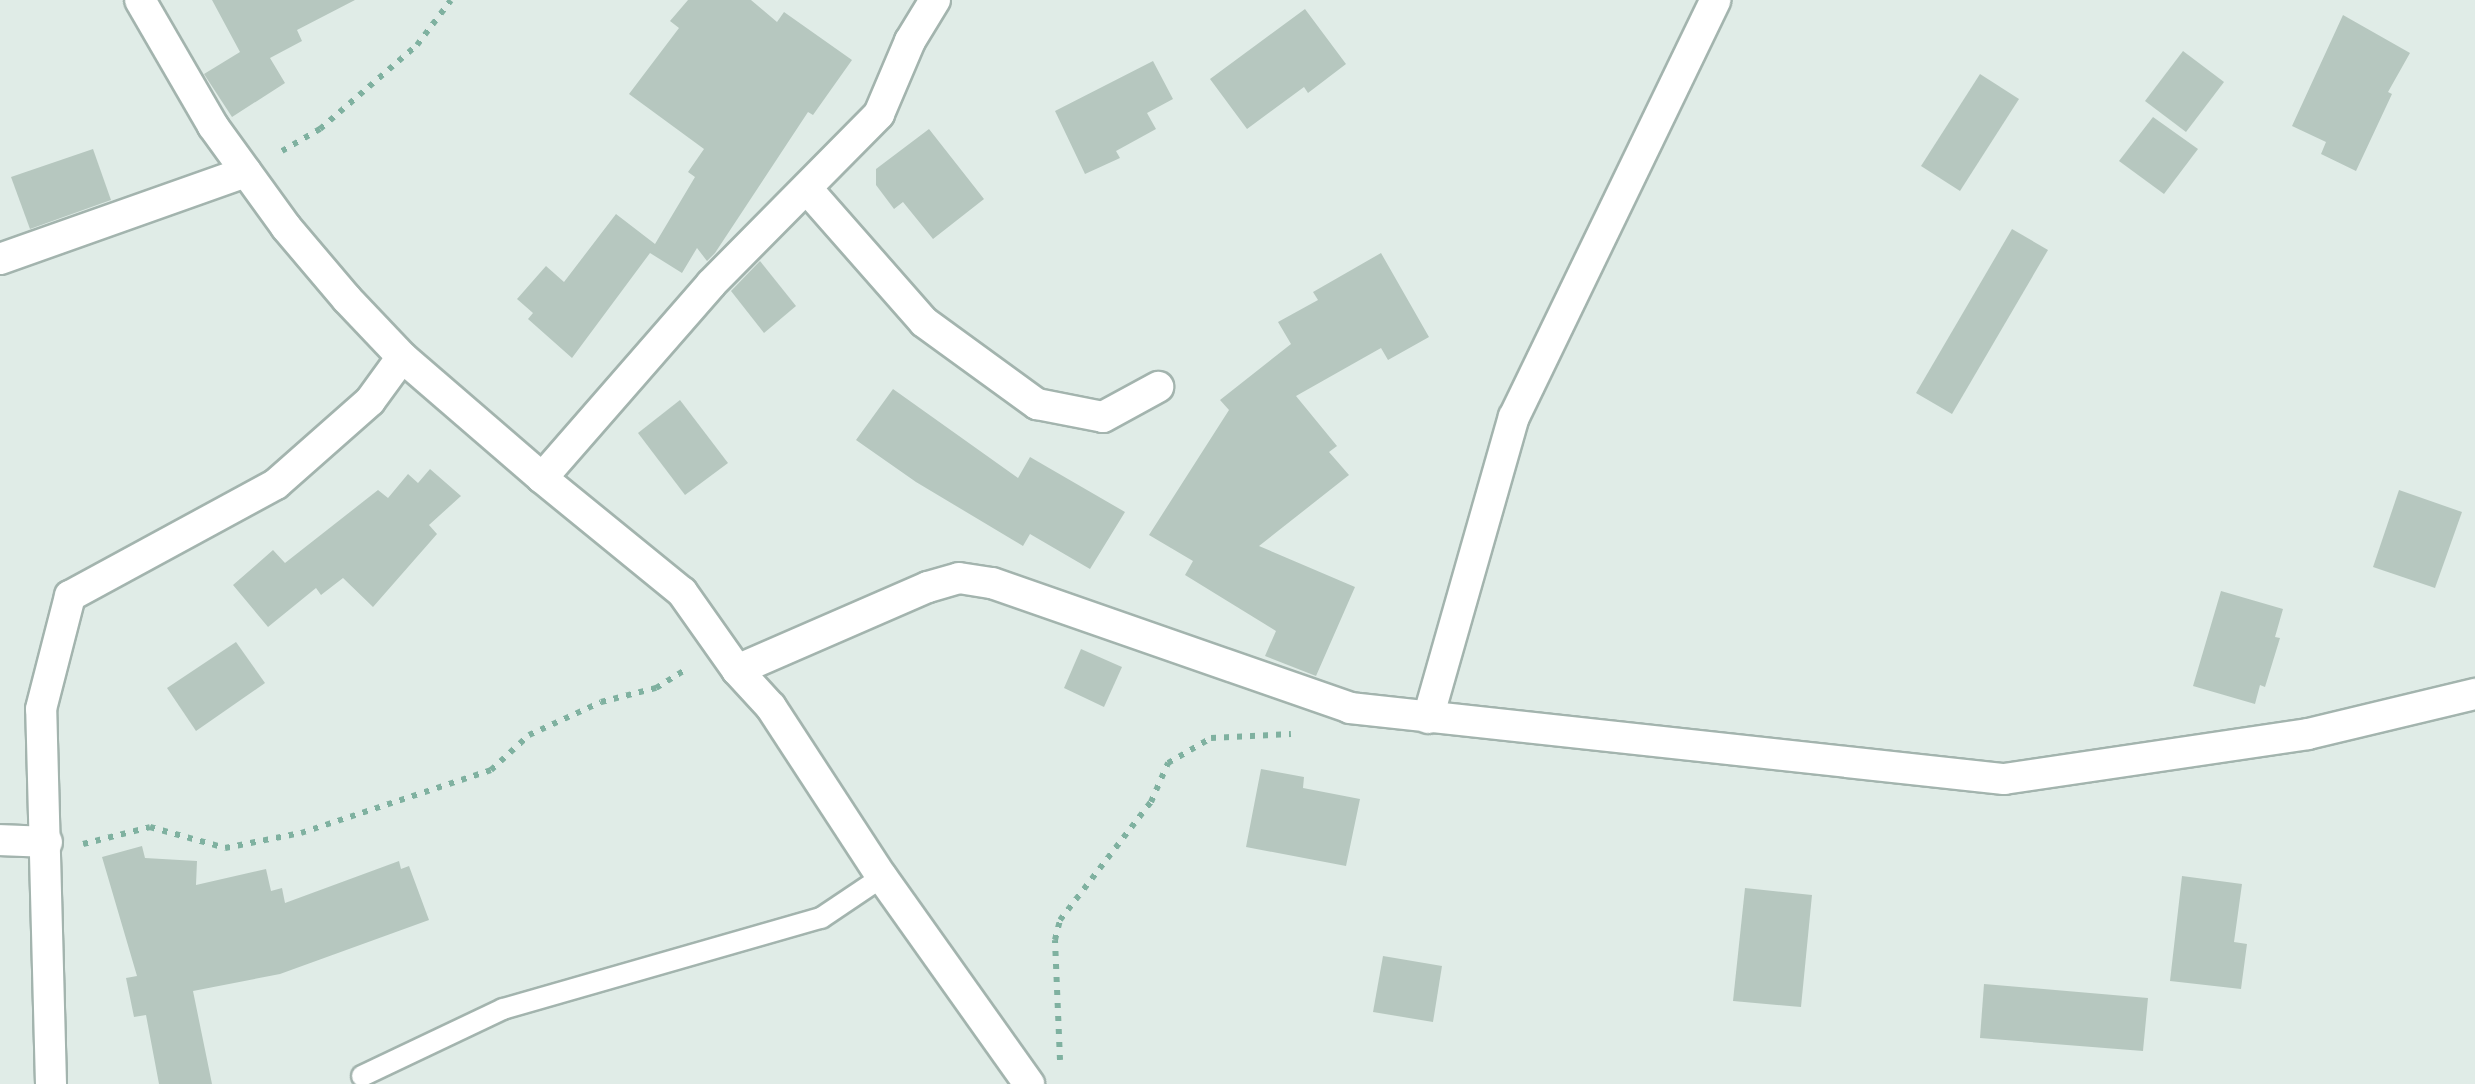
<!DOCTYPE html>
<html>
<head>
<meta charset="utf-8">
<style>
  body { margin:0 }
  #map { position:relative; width:2475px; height:1084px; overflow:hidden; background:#e0ece7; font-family:"Exo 2",sans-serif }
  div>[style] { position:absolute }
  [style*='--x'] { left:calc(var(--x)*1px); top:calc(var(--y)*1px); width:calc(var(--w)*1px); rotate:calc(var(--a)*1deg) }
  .building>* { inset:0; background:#b6c7bf }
  .path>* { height:6px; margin-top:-3px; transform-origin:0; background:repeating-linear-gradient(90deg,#7fb1a0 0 5px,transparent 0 13px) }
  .roads { filter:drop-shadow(2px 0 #a3b4ae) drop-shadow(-2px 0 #a3b4ae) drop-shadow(0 2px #a3b4ae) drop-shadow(0 -2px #a3b4ae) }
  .service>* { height:20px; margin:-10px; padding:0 10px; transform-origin:10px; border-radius:10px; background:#fff }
  .minor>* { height:30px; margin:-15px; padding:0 15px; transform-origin:15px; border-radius:15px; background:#fff }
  span { translate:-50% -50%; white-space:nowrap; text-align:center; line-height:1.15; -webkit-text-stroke:8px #f1f8f5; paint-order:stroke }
</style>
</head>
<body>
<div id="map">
  <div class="building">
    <div style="clip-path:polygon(212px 0,355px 0,297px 30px,302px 41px,270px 58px,285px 83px,232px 117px,204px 74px,240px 52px)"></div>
    <div style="clip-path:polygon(688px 0,751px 0,777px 22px,784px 12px,852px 60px,813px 115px,808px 112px,715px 253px,707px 261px,697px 248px,682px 273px,650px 253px,572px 358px,528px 319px,533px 313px,517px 299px,546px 266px,564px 282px,616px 214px,655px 244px,695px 177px,688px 172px,704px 149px,629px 94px,679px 28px,670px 21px)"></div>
    <div style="clip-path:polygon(1305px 9px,1346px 64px,1308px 93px,1304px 87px,1247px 129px,1210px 79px)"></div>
    <div style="clip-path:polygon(2343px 15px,2410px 53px,2388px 92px,2392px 94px,2356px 171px,2321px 154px,2326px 142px,2292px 126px)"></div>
    <div style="clip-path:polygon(2183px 51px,2224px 82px,2186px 132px,2145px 101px)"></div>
    <div style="clip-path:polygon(1153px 61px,1173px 99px,1147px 113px,1156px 129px,1116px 151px,1120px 158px,1085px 174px,1055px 111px)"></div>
    <div style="clip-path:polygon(1980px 74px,2019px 99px,1960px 191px,1921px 166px)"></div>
    <div style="clip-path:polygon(2153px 117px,2198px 149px,2164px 194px,2119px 161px)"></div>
    <div style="clip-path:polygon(929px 129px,984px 199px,933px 239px,903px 202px,894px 209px,876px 185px,876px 169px)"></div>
    <div style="clip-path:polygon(93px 149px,111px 200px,30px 229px,11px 177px)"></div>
    <div style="clip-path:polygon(2012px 229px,2048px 250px,1952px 414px,1916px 393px)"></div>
    <div style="clip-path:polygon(1381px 253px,1429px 337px,1388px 360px,1381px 348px,1296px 396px,1337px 446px,1329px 452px,1349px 475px,1259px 546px,1355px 587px,1316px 676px,1265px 656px,1276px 631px,1185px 575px,1193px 561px,1149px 535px,1229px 410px,1220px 400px,1291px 344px,1278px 322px,1318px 300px,1313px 292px)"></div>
    <div style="clip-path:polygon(760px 261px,796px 306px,764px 333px,731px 291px)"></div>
    <div style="clip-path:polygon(893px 389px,1018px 478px,1030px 457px,1125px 512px,1090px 569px,1030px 534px,1023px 546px,916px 482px,856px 440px)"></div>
    <div style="clip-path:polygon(680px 400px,728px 463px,685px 495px,638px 433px)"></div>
    <div style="clip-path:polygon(430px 469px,461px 496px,429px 525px,437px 534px,373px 607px,343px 578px,321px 595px,316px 588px,268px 627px,233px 585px,273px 550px,285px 563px,378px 490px,388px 498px,408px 474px,418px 483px)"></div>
    <div style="clip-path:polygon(2399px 490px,2462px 512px,2435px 588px,2373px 567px)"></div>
    <div style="clip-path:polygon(2221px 591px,2283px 609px,2275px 637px,2280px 638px,2265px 687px,2260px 685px,2255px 704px,2193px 686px)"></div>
    <div style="clip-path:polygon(236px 642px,265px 683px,196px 731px,167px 688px)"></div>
    <div style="clip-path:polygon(1081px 649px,1122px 667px,1104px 707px,1064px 688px)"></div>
    <div style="clip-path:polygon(1261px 769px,1304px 777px,1303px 788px,1360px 799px,1346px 866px,1246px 847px)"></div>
    <div style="clip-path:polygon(142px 846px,145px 858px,197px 861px,196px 885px,266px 869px,271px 891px,282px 888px,285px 903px,399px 861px,401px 869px,409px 866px,429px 920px,280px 974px,193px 991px,212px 1084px,159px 1084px,146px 1015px,134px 1017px,126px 978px,137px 976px,102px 857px)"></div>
    <div style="clip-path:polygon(2182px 876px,2242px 884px,2234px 942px,2247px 944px,2241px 989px,2170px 981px)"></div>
    <div style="clip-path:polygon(1745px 888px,1812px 895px,1801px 1007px,1733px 1001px)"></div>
    <div style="clip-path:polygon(1383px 956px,1442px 966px,1433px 1022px,1373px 1012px)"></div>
    <div style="clip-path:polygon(1984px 984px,2148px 998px,2143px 1051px,1980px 1038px)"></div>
  </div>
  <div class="path">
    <div style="--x:282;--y:151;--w:44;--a:-30.1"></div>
    <div style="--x:320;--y:129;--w:128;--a:-40.9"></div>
    <div style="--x:417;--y:45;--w:56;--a:-52.9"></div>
    <div style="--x:83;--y:844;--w:69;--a:-14.2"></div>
    <div style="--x:150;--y:827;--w:78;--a:15.6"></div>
    <div style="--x:225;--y:848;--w:77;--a:-11.2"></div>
    <div style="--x:301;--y:833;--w:200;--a:-18.3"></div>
    <div style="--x:491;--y:770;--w:52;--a:-42.6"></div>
    <div style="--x:529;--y:735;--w:79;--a:-24.6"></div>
    <div style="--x:601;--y:702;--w:57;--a:-14.3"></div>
    <div style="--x:656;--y:688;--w:36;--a:-32"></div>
    <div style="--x:1060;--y:1060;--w:120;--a:-92.4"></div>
    <div style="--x:1055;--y:940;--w:21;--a:-76"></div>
    <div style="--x:1060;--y:920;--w:149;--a:-52.4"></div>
    <div style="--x:1151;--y:802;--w:43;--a:-66.4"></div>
    <div style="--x:1168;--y:763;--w:50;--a:-30.2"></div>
    <div style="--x:1211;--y:738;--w:80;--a:-2.9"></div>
  </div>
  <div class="roads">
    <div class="service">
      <div style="--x:362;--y:1076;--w:156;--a:-25.4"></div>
      <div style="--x:503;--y:1009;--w:331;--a:-16"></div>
      <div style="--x:821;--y:918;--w:73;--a:-33.9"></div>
    </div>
    <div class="minor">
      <div style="--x:140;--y:0;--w:146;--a:59.9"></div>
      <div style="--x:213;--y:126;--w:125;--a:54.1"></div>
      <div style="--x:286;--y:227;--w:94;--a:49.7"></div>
      <div style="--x:347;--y:299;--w:80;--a:46.5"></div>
      <div style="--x:402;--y:357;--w:185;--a:40.8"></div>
      <div style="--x:542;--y:478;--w:181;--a:39.2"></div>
      <div style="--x:682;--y:592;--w:95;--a:54.8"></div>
      <div style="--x:737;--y:670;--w:50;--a:47.4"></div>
      <div style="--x:771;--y:707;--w:203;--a:56.9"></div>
      <div style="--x:882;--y:877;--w:254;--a:54.6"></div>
      <div style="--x:808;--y:190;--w:176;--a:48.7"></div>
      <div style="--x:924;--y:322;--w:140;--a:36"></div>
      <div style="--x:1037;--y:404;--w:67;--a:11.1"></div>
      <div style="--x:1103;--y:417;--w:63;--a:-28.6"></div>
      <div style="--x:0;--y:259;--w:261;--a:-19.5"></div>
      <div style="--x:542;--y:478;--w:257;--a:-48.9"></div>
      <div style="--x:711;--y:284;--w:239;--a:-45.3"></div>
      <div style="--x:879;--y:114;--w:79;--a:-67"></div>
      <div style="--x:910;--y:41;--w:48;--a:-58.6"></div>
      <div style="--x:737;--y:670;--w:208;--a:-23.5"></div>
      <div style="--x:928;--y:587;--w:32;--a:-16"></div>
      <div style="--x:959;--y:578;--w:33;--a:9"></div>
      <div style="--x:992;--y:583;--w:379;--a:19.2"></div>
      <div style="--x:1350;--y:708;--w:658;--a:6.2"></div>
      <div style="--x:2004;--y:779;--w:307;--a:-8.4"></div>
      <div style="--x:2308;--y:734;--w:172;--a:-13.5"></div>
      <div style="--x:1428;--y:718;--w:313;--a:-74.1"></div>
      <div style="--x:1514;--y:417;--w:463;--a:-64.2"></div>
      <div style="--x:0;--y:840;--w:47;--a:2.4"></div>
      <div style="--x:51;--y:1084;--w:375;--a:-91.5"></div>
      <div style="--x:41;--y:709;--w:117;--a:-75.6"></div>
      <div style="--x:70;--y:596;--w:234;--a:-28.5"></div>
      <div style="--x:276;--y:484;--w:125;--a:-41.4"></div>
      <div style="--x:370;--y:401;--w:54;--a:-54"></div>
    </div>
  </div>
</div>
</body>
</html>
